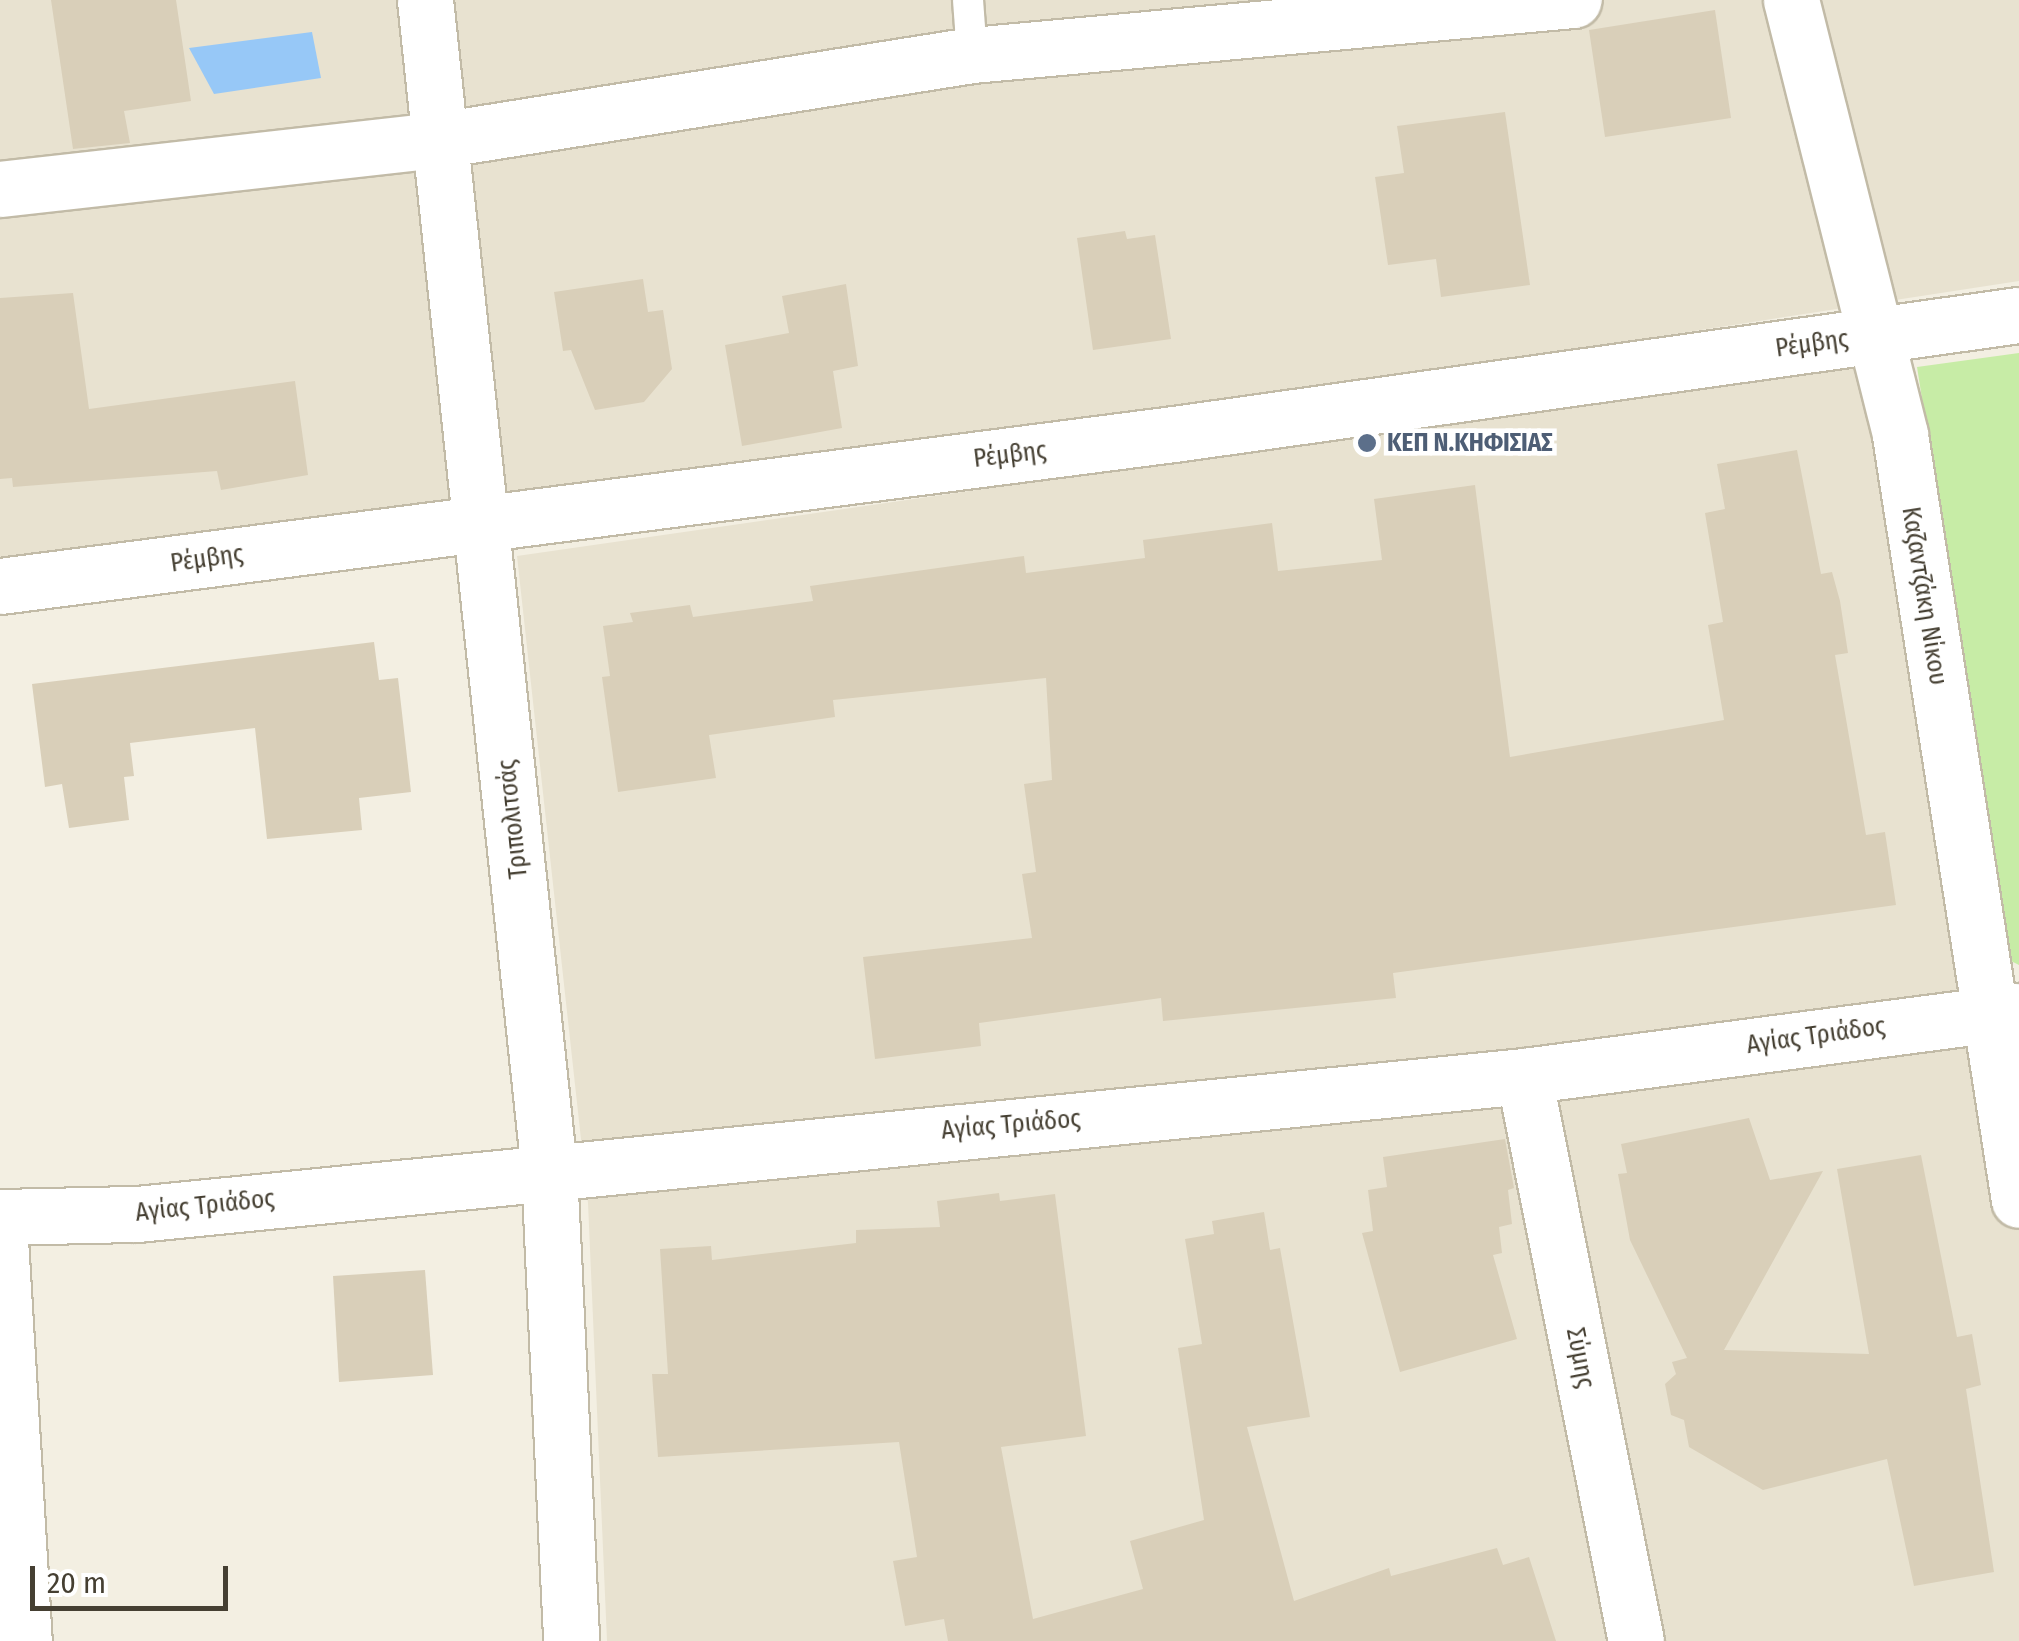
<!DOCTYPE html>
<html>
<head>
<meta charset="utf-8">
<style>
  body { margin:0 }
  #map { position:relative; width:2019px; height:1641px; overflow:hidden; background:#f3efe2; font-family:"Fira Sans Condensed",sans-serif }
  div>[style] { position:absolute }
  [style*='--x'] { left:calc(var(--x)*1px); top:calc(var(--y)*1px); width:calc(var(--w)*1px); rotate:calc(var(--a)*1deg) }
  .residential>* { inset:0; background:#e8e2d0 }
  .green>* { inset:0; background:#c7eca6 }
  .water>* { inset:0; background:#97c8f7 }
  .building>* { inset:0; background:#d9cfb9 }
  .roads { filter:drop-shadow(2px 0 #c2bba7) drop-shadow(-2px 0 #c2bba7) drop-shadow(0 2px #c2bba7) drop-shadow(0 -2px #c2bba7) }
  .lane>* { height:30px; margin:-15px; padding:0 15px; transform-origin:15px; border-radius:15px; background:#fff }
  .street>* { height:55px; margin:-27.5px; padding:0 27.5px; transform-origin:27.5px; border-radius:27.5px; background:#fff }
  .dots>* { width:28px; height:28px; translate:-50% -50%; box-sizing:border-box; border:5px solid #fff; border-radius:50% }
  span { translate:-50% -50%; white-space:nowrap; text-align:center; line-height:1.15; -webkit-text-stroke:9px #fff; paint-order:stroke }
  .street-label { font-size:25px; color:#453f32 }
  .service-label { font-size:25px; color:#4e5e75; font-weight:700 }
  .left { translate:0 -50%; text-align:left }
  .scale { position:absolute; left:30px; top:1566px; width:198px; height:45px; box-sizing:border-box; border:5px solid #453f32; border-top:0; padding-left:12px; font-size:30px; line-height:35px; white-space:nowrap; color:#453f32; -webkit-text-stroke:8px #fff; paint-order:stroke }
</style>
</head>
<body>
<div id="map">
  <div class="residential">
    <div style="clip-path:polygon(0 0,2019px 0,2019px 281px,1187px 409px,0 564px)"></div>
    <div style="clip-path:polygon(1861px 363px,2019px 1036px,2019px 1641px,607px 1641px,588px 1203px,517px 556px)"></div>
  </div>
  <div class="green">
    <div style="clip-path:polygon(2019px 353px,2019px 965px,2011px 961px,1917px 367px)"></div>
  </div>
  <div class="water">
    <div style="clip-path:polygon(312px 32px,321px 78px,214px 94px,189px 48px)"></div>
  </div>
  <div class="building">
    <div style="clip-path:polygon(51px 0,176px 0,191px 101px,124px 111px,130px 143px,73px 149px)"></div>
    <div style="clip-path:polygon(1715px 10px,1731px 118px,1605px 137px,1589px 30px)"></div>
    <div style="clip-path:polygon(1505px 112px,1530px 285px,1441px 297px,1436px 259px,1388px 265px,1375px 177px,1404px 173px,1397px 126px)"></div>
    <div style="clip-path:polygon(1125px 231px,1127px 239px,1155px 235px,1171px 339px,1093px 350px,1077px 238px)"></div>
    <div style="clip-path:polygon(643px 279px,648px 312px,663px 310px,672px 369px,644px 402px,595px 410px,571px 350px,563px 351px,554px 292px)"></div>
    <div style="clip-path:polygon(846px 284px,858px 366px,833px 371px,842px 428px,742px 446px,725px 345px,789px 333px,782px 296px)"></div>
    <div style="clip-path:polygon(73px 293px,89px 409px,295px 381px,308px 475px,221px 490px,217px 471px,13px 487px,12px 478px,0 479px,0 298px)"></div>
    <div style="clip-path:polygon(1797px 450px,1821px 574px,1832px 572px,1840px 601px,1848px 653px,1835px 655px,1866px 835px,1885px 832px,1896px 905px,1393px 973px,1396px 998px,1163px 1021px,1161px 998px,979px 1023px,981px 1046px,875px 1059px,863px 957px,1032px 938px,1022px 874px,1036px 872px,1024px 784px,1052px 780px,1046px 678px,833px 700px,835px 717px,709px 735px,716px 778px,618px 792px,602px 677px,610px 676px,603px 626px,633px 622px,630px 613px,690px 605px,693px 617px,813px 601px,810px 586px,1024px 556px,1026px 573px,1145px 558px,1143px 540px,1272px 523px,1278px 571px,1382px 560px,1374px 499px,1475px 485px,1510px 757px,1724px 720px,1708px 625px,1723px 622px,1705px 513px,1725px 509px,1717px 464px)"></div>
    <div style="clip-path:polygon(374px 642px,379px 680px,398px 678px,411px 792px,359px 798px,362px 830px,267px 839px,255px 728px,130px 743px,134px 776px,124px 777px,129px 820px,69px 828px,62px 784px,45px 787px,32px 684px)"></div>
    <div style="clip-path:polygon(1749px 1118px,1770px 1180px,1823px 1171px,1724px 1350px,1869px 1354px,1837px 1169px,1921px 1155px,1957px 1337px,1972px 1334px,1981px 1385px,1966px 1389px,1994px 1572px,1914px 1586px,1887px 1459px,1763px 1490px,1689px 1447px,1684px 1420px,1671px 1415px,1665px 1384px,1676px 1374px,1672px 1362px,1687px 1358px,1630px 1240px,1618px 1174px,1627px 1173px,1621px 1144px)"></div>
    <div style="clip-path:polygon(1505px 1139px,1514px 1188px,1508px 1190px,1512px 1224px,1499px 1227px,1502px 1253px,1493px 1255px,1517px 1339px,1400px 1372px,1362px 1233px,1373px 1231px,1368px 1190px,1387px 1187px,1383px 1157px)"></div>
    <div style="clip-path:polygon(999px 1193px,1000px 1201px,1055px 1194px,1086px 1436px,1001px 1447px,1033px 1619px,1143px 1589px,1130px 1541px,1204px 1520px,1178px 1348px,1202px 1344px,1185px 1239px,1214px 1234px,1212px 1221px,1264px 1212px,1270px 1250px,1280px 1248px,1310px 1417px,1247px 1427px,1294px 1601px,1389px 1568px,1391px 1576px,1497px 1548px,1503px 1565px,1529px 1557px,1556px 1641px,948px 1641px,944px 1619px,905px 1626px,893px 1561px,917px 1557px,899px 1442px,658px 1457px,652px 1374px,668px 1374px,660px 1249px,711px 1246px,712px 1260px,856px 1243px,856px 1230px,940px 1227px,937px 1201px)"></div>
    <div style="clip-path:polygon(425px 1270px,433px 1375px,339px 1382px,333px 1276px)"></div>
  </div>
  <div class="roads">
    <div class="lane">
      <div style="--x:968;--y:0;--w:55;--a:85.8"></div>
    </div>
    <div class="street">
      <div style="--x:425;--y:0;--w:1177;--a:83.95"></div>
      <div style="--x:549;--y:1170;--w:472;--a:87.3"></div>
      <div style="--x:1791;--y:0;--w:448;--a:75.9"></div>
      <div style="--x:1900;--y:435;--w:774;--a:81.16"></div>
      <div style="--x:0;--y:189;--w:442;--a:-6.4"></div>
      <div style="--x:439;--y:140;--w:540;--a:-9.06"></div>
      <div style="--x:972;--y:55;--w:604;--a:-5.23"></div>
      <div style="--x:0;--y:586;--w:1191;--a:-7.38"></div>
      <div style="--x:1181;--y:433;--w:846;--a:-8.02"></div>
      <div style="--x:1524;--y:1076;--w:576;--a:78.79"></div>
      <div style="--x:0;--y:1217;--w:137;--a:-1.3"></div>
      <div style="--x:137;--y:1214;--w:1394;--a:-5.68"></div>
      <div style="--x:1524;--y:1076;--w:499;--a:-7.5"></div>
      <div style="--x:0;--y:1240;--w:402;--a:86.6"></div>
    </div>
  </div>
  <div class="dots">
    <div style="left:1367px;top:443px;background:#5c6f8a"></div>
  </div>
  <div class="street-label">
    <span style="left:1812px;top:344px;rotate:-8deg">Ρέμβης</span>
    <span style="left:1010px;top:455px;rotate:-7deg">Ρέμβης</span>
    <span style="left:207px;top:559px;rotate:-8deg">Ρέμβης</span>
    <span style="left:1924px;top:596px;rotate:81deg">Καζαντζάκη Νίκου</span>
    <span style="left:513px;top:819px;rotate:-96deg">Τριπολιτσάς</span>
    <span style="left:1816px;top:1036px;rotate:-8deg">Αγίας Τριάδος</span>
    <span style="left:1011px;top:1125px;rotate:-5deg">Αγίας Τριάδος</span>
    <span style="left:205px;top:1206px;rotate:-6deg">Αγίας Τριάδος</span>
    <span style="left:1580px;top:1358px;rotate:79deg">Σύμης</span>
  </div>
  <div class="service-label">
    <span class="left" style="left:1387px;top:443px">ΚΕΠ Ν.ΚΗΦΙΣΙΑΣ</span>
  </div>
  <div class="scale">20 m</div>
</div>
</body>
</html>
